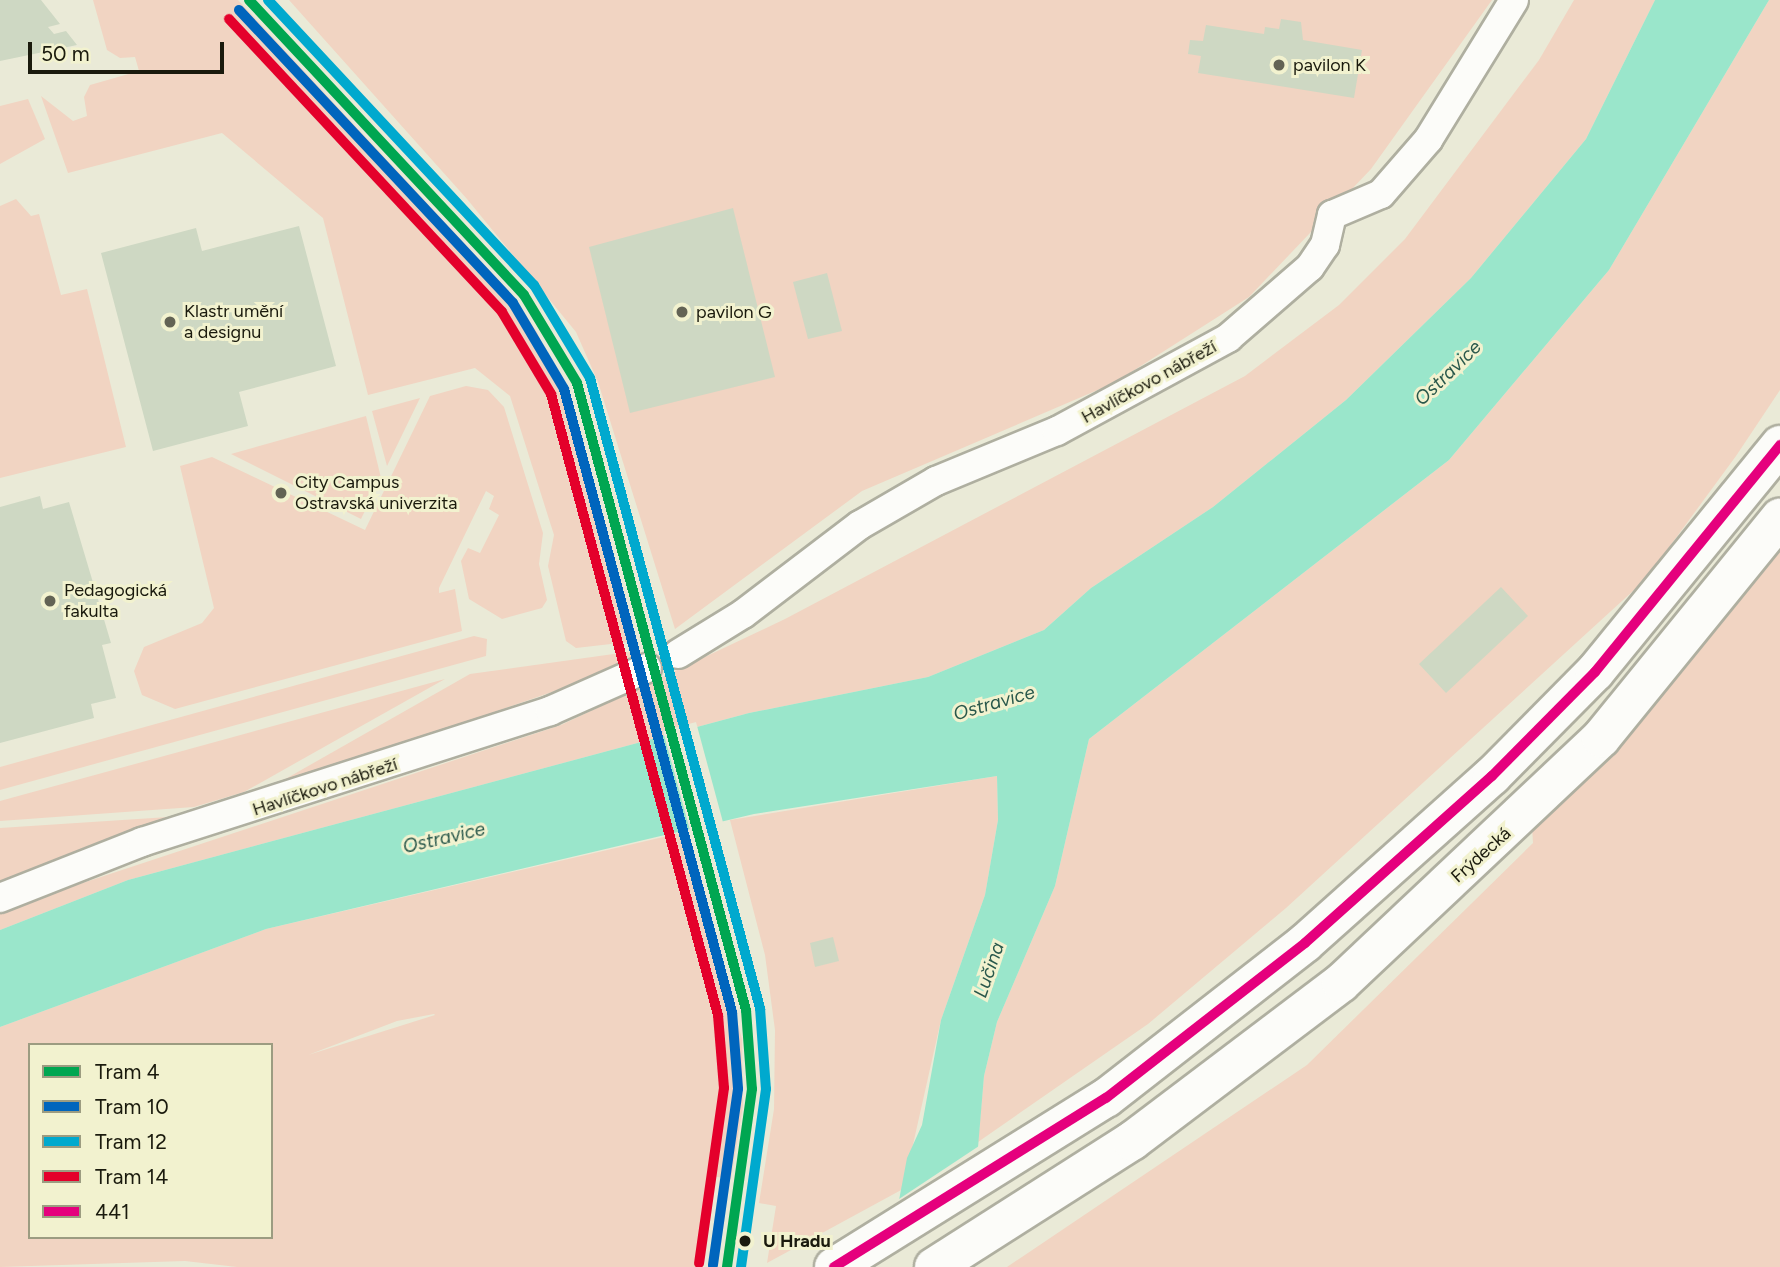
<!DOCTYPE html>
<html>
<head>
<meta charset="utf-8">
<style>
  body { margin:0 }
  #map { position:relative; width:1780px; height:1267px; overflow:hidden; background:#eaead7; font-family:Figtree,sans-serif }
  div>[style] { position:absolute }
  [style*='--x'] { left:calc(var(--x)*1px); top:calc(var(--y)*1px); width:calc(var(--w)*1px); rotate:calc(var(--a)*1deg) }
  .green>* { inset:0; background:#f1d4c2 }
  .water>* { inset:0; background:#9ae6cb }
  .pier>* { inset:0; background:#eaead7 }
  .building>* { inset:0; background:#ced8c3 }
  .roads { filter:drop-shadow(2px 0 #afafa0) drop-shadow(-2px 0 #afafa0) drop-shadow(0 2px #afafa0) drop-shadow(0 -2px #afafa0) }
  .minor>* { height:28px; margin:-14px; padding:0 14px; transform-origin:14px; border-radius:14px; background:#fcfcf9 }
  .secondary>* { height:38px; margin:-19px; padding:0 19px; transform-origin:19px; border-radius:19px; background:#fcfcf9 }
  .bus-1>* { height:10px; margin:-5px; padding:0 5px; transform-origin:5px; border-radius:5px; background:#e5007d }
  .tram-1>* { height:10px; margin:-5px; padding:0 5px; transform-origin:5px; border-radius:5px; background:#00a651 }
  .tram-2>* { height:10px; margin:-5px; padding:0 5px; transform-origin:5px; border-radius:5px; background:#0065bd }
  .tram-3>* { height:10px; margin:-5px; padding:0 5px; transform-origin:5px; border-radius:5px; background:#00a9ce }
  .tram-4>* { height:10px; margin:-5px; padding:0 5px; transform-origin:5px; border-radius:5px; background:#e4002b }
  .dots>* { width:19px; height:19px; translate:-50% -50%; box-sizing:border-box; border:4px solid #f2f2cf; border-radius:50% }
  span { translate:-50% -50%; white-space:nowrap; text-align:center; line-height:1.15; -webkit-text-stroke:6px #f2f2cf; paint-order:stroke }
  .poi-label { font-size:18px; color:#1a1a0d }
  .left { translate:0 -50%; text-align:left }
  .street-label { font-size:18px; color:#1a1a0d }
  .stop-label { font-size:18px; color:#1a1a0d; font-weight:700 }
  .water-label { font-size:19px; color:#29584b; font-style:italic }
  .legend { position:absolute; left:28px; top:1043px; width:245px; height:196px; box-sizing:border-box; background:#f2f2cf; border:2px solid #9c9c81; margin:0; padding:9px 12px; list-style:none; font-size:21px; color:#1a1a0d }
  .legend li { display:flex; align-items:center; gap:14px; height:35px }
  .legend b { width:35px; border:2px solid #9c9c81 }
  .scale { position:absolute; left:28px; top:42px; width:196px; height:32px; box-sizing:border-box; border:4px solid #1a1a0d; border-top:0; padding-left:9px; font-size:21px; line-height:24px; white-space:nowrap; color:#1a1a0d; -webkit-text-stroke:5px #f2f2cf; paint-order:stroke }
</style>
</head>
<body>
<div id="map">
  <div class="green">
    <div style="clip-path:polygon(93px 0,238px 0,506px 288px,537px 332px,572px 416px,637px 641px,576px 648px,566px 641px,548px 566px,554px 535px,510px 396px,475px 368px,368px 395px,323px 218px,222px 133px,68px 173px,41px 96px,73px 121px,87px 116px,84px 97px,90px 85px,139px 71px,135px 57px,120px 58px,107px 50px)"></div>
    <div style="clip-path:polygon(289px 0,1492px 0,1371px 169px,1249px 297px,1114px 383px,862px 491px,675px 629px,598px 382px,576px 332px,467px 199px)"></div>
    <div style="clip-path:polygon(1574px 0,1655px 0,1586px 139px,1471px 278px,1346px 400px,1213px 507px,1091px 588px,1044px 630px,928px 677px,749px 713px,128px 880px,0 930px,0 911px,7px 908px,561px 725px,785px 619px,1245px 376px,1339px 305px,1405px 239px,1539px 60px)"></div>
    <div style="clip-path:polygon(1769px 0,1780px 0,1780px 390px,1736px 456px,1645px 580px,1286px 908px,1148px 1024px,978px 1142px,984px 1076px,997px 1022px,1055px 886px,1089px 739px,1449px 460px,1609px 270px)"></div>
    <div style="clip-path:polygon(28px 99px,45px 139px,0 164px,0 106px)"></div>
    <div style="clip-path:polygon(16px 199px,31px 216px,39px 214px,61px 295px,87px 289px,126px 447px,0 478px,0 206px)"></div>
    <div style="clip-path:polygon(466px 386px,488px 390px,504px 407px,543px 533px,539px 564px,547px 600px,542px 608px,502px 619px,469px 599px,461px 561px,468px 548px,480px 553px,499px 515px,489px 509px,494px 496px,486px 491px,439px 588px,439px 593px,455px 589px,462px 631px,175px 709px,142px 695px,134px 671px,144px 647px,202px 623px,214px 608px,180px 466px,212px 457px,365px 530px,430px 396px)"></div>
    <div style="clip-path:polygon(420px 398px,387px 466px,372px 411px)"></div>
    <div style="clip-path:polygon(366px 416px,381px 478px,361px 519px,231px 454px)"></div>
    <div style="clip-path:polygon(1780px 518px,1780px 1267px,1007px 1267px,1307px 1065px,1533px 843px,1531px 810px)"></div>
    <div style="clip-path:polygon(474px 636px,487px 639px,486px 656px,0 790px,0 767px)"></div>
    <div style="clip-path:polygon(635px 651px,638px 659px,572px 685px,259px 794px,470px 674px)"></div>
    <div style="clip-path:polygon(445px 679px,244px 792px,194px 807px,0 821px,0 801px)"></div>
    <div style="clip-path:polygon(997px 776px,998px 820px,985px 895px,941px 1020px,903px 1189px,767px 1263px,776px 1206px,759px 1203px,774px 1109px,775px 1030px,765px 955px,730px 820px)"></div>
    <div style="clip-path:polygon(199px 815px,0 890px,0 828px)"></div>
    <div style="clip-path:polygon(evenodd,685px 832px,742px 1039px,743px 1106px,731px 1179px,711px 1176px,698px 1267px,237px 1267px,185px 1261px,0 1267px,0 1027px,266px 929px,685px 832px,434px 1014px,435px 1015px,308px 1055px,397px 1021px,434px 1014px,685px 832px,30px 1045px,271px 1045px,271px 1237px,30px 1237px,30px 1045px)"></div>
  </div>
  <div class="water">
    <div style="clip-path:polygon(1655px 0,1769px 0,1609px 270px,1449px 460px,1089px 739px,1055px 886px,997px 1022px,984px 1076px,968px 1267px,896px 1216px,907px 1158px,922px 1125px,941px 1020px,985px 895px,998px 820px,997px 776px,754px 814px,266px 929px,0 1027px,0 930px,128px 880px,749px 713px,928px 677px,1044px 630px,1091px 588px,1213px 507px,1346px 400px,1471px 278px,1586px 139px)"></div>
  </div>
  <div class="pier">
    <div style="clip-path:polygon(696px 722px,724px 826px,691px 834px,663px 731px)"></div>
    <div style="clip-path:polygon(982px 1144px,972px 1267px,891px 1267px,896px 1201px)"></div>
  </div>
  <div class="building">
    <div style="clip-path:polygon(0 0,41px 0,60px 24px,48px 27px,54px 34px,66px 31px,77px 45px,0 61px)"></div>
    <div style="clip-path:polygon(1281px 19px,1301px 22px,1303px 40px,1362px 50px,1354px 98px,1198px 73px,1201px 56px,1188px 54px,1190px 40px,1203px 41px,1206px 25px,1264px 34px,1265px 27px,1279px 29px)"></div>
    <div style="clip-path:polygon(733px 208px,775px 377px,630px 413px,589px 247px)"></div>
    <div style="clip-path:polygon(299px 226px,336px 366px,239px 392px,248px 426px,153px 451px,101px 253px,196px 228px,202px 251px)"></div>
    <div style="clip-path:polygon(827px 273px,842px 331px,808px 339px,793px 282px)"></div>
    <div style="clip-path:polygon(40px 496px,43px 509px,69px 502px,111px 643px,102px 645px,116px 698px,91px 704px,94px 718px,0 743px,0 507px)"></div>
    <div style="clip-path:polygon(1501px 587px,1528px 616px,1446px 693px,1419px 664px)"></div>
    <div style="clip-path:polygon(833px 937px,839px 961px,815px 967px,810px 943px)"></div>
  </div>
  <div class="roads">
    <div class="minor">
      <div style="--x:678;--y:654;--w:76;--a:-31.6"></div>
      <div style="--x:743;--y:614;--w:147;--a:-37.3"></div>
      <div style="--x:860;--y:525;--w:88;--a:-30.1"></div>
      <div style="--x:936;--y:481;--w:131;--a:-22.5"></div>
      <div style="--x:1057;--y:431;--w:195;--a:-28.5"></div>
      <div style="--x:1228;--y:338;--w:108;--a:-40.9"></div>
      <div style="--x:1310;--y:267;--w:27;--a:-56"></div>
      <div style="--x:1325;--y:245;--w:31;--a:-77"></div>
      <div style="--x:1332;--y:215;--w:53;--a:-23.2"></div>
      <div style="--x:1381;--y:194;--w:72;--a:-49"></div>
      <div style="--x:1428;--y:140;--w:164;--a:-58.4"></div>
      <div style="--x:0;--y:898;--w:153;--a:-21.5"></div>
      <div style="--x:142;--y:842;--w:429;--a:-17.8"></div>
      <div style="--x:550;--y:711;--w:106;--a:-23.9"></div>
    </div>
    <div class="secondary">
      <div style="--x:834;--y:1267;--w:320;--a:-31.9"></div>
      <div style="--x:1106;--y:1098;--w:252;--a:-37.9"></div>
      <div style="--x:1305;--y:943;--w:251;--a:-41.8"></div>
      <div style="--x:1492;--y:776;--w:146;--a:-45.3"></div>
      <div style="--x:1595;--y:672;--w:293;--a:-50.8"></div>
      <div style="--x:934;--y:1267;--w:235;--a:-32.5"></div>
      <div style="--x:1132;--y:1141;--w:262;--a:-37.1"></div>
      <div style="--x:1341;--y:983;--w:357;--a:-43.3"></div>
      <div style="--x:1601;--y:738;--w:284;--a:-50.9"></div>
    </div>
  </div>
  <div class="bus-1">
    <div style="--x:834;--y:1267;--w:320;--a:-31.9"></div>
    <div style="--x:1106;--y:1098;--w:252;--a:-37.9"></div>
    <div style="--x:1305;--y:943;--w:251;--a:-41.8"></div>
    <div style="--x:1492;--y:776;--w:146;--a:-45.3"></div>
    <div style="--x:1595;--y:672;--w:293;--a:-50.8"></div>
  </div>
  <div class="tram-1">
    <div style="--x:249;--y:0;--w:403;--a:47"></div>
    <div style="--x:524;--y:295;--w:103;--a:58.9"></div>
    <div style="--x:577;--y:383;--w:649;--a:74.92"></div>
    <div style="--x:746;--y:1010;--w:79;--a:85.7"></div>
    <div style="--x:752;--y:1089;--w:180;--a:98"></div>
  </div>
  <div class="tram-2">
    <div style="--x:239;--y:10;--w:401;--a:46.9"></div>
    <div style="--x:513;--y:303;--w:100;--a:59.3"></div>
    <div style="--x:564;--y:389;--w:645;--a:74.91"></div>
    <div style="--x:732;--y:1012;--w:77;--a:85.5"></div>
    <div style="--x:738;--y:1089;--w:178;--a:98.1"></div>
  </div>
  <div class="tram-3">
    <div style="--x:268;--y:0;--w:390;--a:47"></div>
    <div style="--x:534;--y:285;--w:109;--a:58.9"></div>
    <div style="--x:590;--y:378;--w:653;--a:74.9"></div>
    <div style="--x:760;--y:1008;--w:81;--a:85.8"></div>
    <div style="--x:766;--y:1089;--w:180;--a:98"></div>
  </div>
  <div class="tram-4">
    <div style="--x:229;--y:19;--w:400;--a:47"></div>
    <div style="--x:502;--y:312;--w:96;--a:59.1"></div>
    <div style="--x:551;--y:394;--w:643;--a:74.95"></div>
    <div style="--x:718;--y:1015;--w:73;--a:85.3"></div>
    <div style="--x:724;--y:1088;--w:177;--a:98.1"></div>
  </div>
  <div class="dots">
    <div style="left:1279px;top:65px;background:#636354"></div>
    <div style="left:682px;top:312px;background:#636354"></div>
    <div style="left:170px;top:322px;background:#636354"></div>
    <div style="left:281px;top:493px;background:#636354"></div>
    <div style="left:50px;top:601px;background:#636354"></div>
    <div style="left:745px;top:1241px;background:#1a1a0d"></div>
  </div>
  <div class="poi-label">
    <span class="left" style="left:1293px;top:65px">pavilon K</span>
    <span class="left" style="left:184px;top:322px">Klastr umění<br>a designu</span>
    <span class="left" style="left:696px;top:312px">pavilon G</span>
    <span class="left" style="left:295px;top:493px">City Campus<br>Ostravská univerzita</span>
    <span class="left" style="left:64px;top:601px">Pedagogická<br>fakulta</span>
  </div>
  <div class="street-label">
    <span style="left:1149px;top:382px;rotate:-29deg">Havlíčkovo nábřeží</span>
    <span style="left:325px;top:787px;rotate:-18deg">Havlíčkovo nábřeží</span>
    <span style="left:1481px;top:855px;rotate:-42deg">Frýdecká</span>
  </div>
  <div class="stop-label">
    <span class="left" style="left:763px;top:1241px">U Hradu</span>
  </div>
  <div class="water-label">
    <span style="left:1448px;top:373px;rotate:-44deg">Ostravice</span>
    <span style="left:994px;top:703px;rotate:-16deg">Ostravice</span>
    <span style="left:444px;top:838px;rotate:-13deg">Ostravice</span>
    <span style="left:989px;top:970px;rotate:-71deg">Lučina</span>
  </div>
  <ul class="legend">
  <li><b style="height:9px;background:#00a651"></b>Tram 4</li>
  <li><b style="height:9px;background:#0065bd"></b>Tram 10</li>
  <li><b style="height:9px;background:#00a9ce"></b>Tram 12</li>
  <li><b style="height:9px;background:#e4002b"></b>Tram 14</li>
  <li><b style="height:9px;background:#e5007d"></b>441</li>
  </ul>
  <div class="scale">50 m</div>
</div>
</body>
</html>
